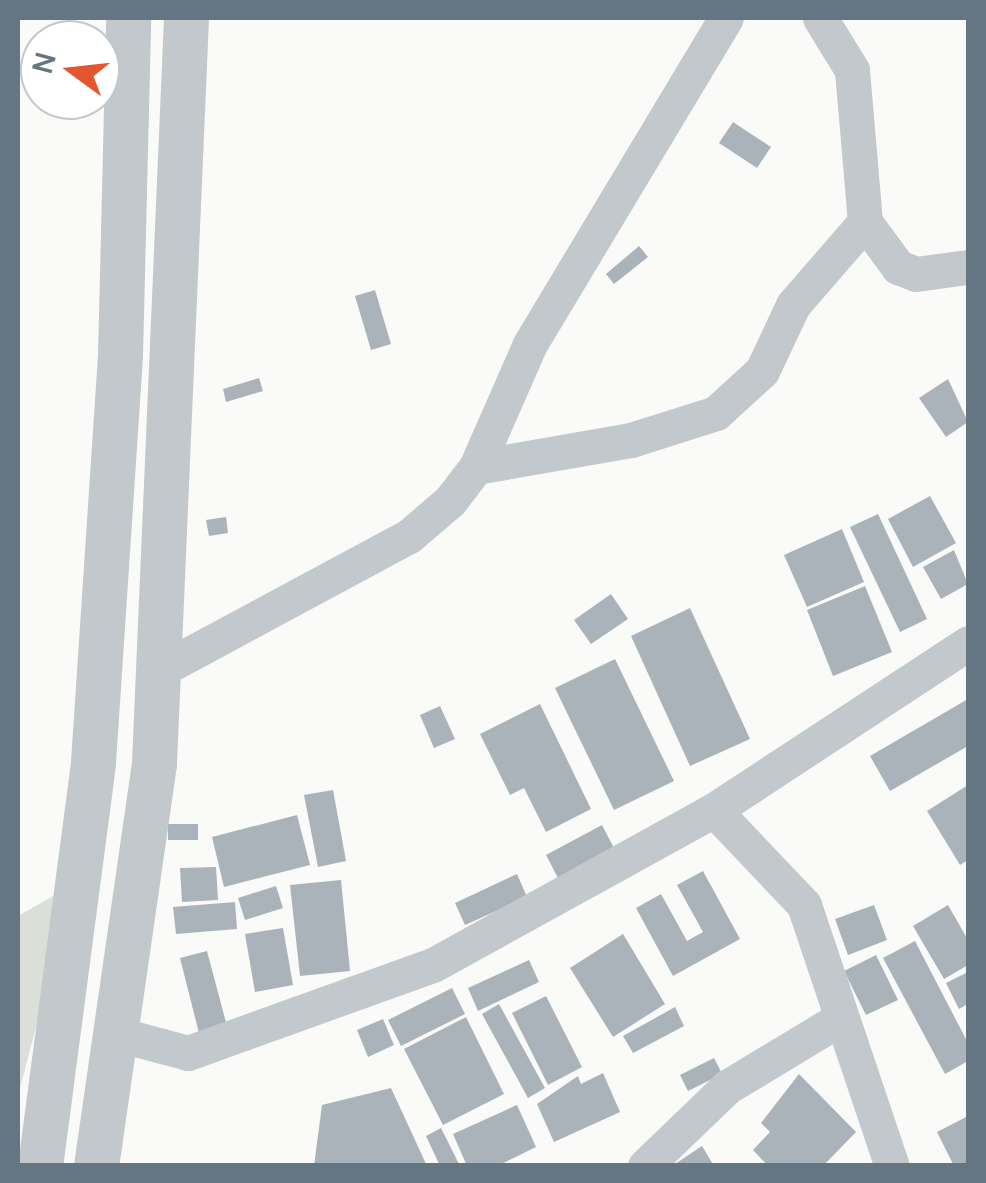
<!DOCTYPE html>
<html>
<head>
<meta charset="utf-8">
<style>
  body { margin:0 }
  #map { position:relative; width:986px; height:1183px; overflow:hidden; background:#fafaf8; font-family:Manrope,sans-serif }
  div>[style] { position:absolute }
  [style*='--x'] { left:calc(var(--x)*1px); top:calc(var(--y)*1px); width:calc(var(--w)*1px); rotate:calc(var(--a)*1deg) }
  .green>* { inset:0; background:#dadfd7 }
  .building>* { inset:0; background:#aab3b9 }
  .minor>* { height:35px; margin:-17.5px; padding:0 17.5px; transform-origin:17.5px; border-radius:17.5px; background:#c3c8cc }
  .tertiary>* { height:45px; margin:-22.5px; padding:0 22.5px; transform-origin:22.5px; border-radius:22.5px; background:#c3c8cc }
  span { translate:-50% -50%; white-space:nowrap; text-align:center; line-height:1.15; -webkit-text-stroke:10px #fff; paint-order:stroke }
  .frame { position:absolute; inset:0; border:20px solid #657683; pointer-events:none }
  .north { position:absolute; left:20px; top:20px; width:100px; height:100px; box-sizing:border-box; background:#fff; border:2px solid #c1c8cd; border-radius:50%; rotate:285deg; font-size:28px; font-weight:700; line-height:40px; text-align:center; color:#657683 }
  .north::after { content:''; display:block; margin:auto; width:35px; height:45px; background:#e4572e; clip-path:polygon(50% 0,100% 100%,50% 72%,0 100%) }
</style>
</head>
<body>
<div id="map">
  <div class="green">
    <div style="clip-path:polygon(62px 891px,38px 1019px,18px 1096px,18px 916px)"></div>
  </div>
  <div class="building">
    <div style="clip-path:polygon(733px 122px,771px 147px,757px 168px,719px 143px)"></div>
    <div style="clip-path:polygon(639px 246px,648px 257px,614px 284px,606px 274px)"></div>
    <div style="clip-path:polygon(375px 290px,391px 344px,371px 350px,355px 296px)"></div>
    <div style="clip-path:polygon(259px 378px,263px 391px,226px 402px,223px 389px)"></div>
    <div style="clip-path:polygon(948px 379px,968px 422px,946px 437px,919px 398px)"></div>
    <div style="clip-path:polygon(930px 496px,956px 543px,913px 567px,888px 519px)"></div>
    <div style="clip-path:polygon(878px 514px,927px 619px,900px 632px,850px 527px)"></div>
    <div style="clip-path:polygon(226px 517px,228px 533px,209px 536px,206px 520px)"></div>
    <div style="clip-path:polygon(842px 529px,864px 582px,807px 607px,784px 555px)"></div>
    <div style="clip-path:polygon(954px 550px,968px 584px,941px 599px,923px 567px)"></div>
    <div style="clip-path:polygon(865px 586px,892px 652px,833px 676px,807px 610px)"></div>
    <div style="clip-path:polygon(611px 594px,628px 619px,591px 644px,574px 620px)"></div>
    <div style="clip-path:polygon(690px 608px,750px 739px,690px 766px,631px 636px)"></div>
    <div style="clip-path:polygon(615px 659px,674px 781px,614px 810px,555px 688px)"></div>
    <div style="clip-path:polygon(968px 699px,968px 746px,890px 791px,870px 756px)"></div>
    <div style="clip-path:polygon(540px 704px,591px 809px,546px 832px,524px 788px,510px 795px,480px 734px)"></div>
    <div style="clip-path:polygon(440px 706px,455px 739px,434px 748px,420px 715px)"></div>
    <div style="clip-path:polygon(968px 785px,968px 860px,960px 865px,927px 811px)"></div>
    <div style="clip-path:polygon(333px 790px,346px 861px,318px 867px,304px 795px)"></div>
    <div style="clip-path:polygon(297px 815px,310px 865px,224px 887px,212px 837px)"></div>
    <div style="clip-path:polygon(168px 824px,198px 824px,198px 840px,168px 840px)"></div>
    <div style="clip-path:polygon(602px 825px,615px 850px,559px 880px,546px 855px)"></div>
    <div style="clip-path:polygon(216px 867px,218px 900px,182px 902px,180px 868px)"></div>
    <div style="clip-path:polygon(703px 871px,740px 939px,673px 976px,636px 908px,661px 894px,687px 941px,703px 932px,677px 885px)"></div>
    <div style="clip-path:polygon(517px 874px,527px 897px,465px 925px,455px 903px)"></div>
    <div style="clip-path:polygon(341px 880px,350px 971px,300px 976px,290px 885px)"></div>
    <div style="clip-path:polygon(276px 886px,283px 908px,245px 920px,238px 898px)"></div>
    <div style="clip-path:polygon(235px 902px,237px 929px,176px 934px,173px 907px)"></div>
    <div style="clip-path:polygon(874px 905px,887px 940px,848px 955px,835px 919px)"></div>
    <div style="clip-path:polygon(948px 905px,968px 940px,968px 965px,944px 979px,913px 926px)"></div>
    <div style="clip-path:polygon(283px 928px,293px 985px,255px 992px,245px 934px)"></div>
    <div style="clip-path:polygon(623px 934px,665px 1004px,613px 1037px,570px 968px)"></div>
    <div style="clip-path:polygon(915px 941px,968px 1043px,968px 1061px,945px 1074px,883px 958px)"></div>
    <div style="clip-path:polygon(207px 951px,228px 1030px,200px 1037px,180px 958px)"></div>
    <div style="clip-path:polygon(876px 955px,898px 1000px,866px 1015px,844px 971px)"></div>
    <div style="clip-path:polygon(529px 960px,539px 982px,478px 1011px,468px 988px)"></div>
    <div style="clip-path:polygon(968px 972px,968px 1004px,959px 1009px,946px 983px)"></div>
    <div style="clip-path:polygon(452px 988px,465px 1014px,401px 1046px,388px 1020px)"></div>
    <div style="clip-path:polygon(546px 996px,582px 1067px,548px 1085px,512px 1013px)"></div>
    <div style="clip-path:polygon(499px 1004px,545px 1088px,528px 1098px,482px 1014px)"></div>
    <div style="clip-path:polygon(675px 1007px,684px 1026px,633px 1053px,623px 1036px)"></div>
    <div style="clip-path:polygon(466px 1017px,504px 1094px,443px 1125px,404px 1049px)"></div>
    <div style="clip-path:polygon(383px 1019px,394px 1045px,368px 1057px,357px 1030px)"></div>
    <div style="clip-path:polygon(714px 1058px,722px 1074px,688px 1091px,680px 1075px)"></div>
    <div style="clip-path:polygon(603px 1073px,620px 1112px,554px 1142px,537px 1104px,578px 1076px,581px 1084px)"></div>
    <div style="clip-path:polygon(799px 1074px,856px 1132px,823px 1166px,768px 1166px,753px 1150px,770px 1132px,761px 1123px)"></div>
    <div style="clip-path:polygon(391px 1088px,427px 1166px,314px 1166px,322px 1105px)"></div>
    <div style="clip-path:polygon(517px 1105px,536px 1147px,497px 1166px,467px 1166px,453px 1134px)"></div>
    <div style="clip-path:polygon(968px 1116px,968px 1166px,954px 1166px,937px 1132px)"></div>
    <div style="clip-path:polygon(441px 1128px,460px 1166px,440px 1166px,426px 1136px)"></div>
    <div style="clip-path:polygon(702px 1146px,714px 1166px,672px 1166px)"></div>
  </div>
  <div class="minor">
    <div style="--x:865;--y:222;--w:56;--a:53.7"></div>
    <div style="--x:898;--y:267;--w:19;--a:21"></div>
    <div style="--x:916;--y:274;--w:52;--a:-7.7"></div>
    <div style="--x:476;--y:467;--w:157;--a:-9.9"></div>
    <div style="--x:631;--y:440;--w:89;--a:-17.6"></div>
    <div style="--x:716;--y:413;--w:62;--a:-42.4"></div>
    <div style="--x:762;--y:371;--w:73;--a:-64.8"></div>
    <div style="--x:793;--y:305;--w:110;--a:-49.1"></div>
    <div style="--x:865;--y:222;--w:153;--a:-94.9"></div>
    <div style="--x:852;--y:70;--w:61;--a:-121.6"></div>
    <div style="--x:160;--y:670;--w:283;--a:-28.3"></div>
    <div style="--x:409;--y:536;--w:54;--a:-40.5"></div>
    <div style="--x:450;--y:501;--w:43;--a:-52.6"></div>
    <div style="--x:476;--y:467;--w:134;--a:-66.3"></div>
    <div style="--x:530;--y:344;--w:380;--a:-59"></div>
    <div style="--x:714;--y:810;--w:131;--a:46.5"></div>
    <div style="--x:804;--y:905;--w:275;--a:71.4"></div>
    <div style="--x:121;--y:1035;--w:69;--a:15"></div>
    <div style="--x:188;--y:1053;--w:260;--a:-19.8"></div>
    <div style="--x:433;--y:965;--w:321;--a:-28.9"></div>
    <div style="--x:714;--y:810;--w:304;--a:-33.3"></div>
    <div style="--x:645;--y:1166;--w:114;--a:-43.9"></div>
    <div style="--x:727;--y:1087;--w:130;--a:-31.1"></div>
  </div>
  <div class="tertiary">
    <div style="--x:40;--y:1166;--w:407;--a:-82.5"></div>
    <div style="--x:93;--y:762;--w:408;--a:-86.2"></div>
    <div style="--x:120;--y:355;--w:337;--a:-88.6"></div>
    <div style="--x:96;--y:1166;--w:407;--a:-81.8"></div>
    <div style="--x:154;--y:763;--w:746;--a:-87.54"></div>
  </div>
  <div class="frame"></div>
  <div class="north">N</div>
</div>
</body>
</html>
